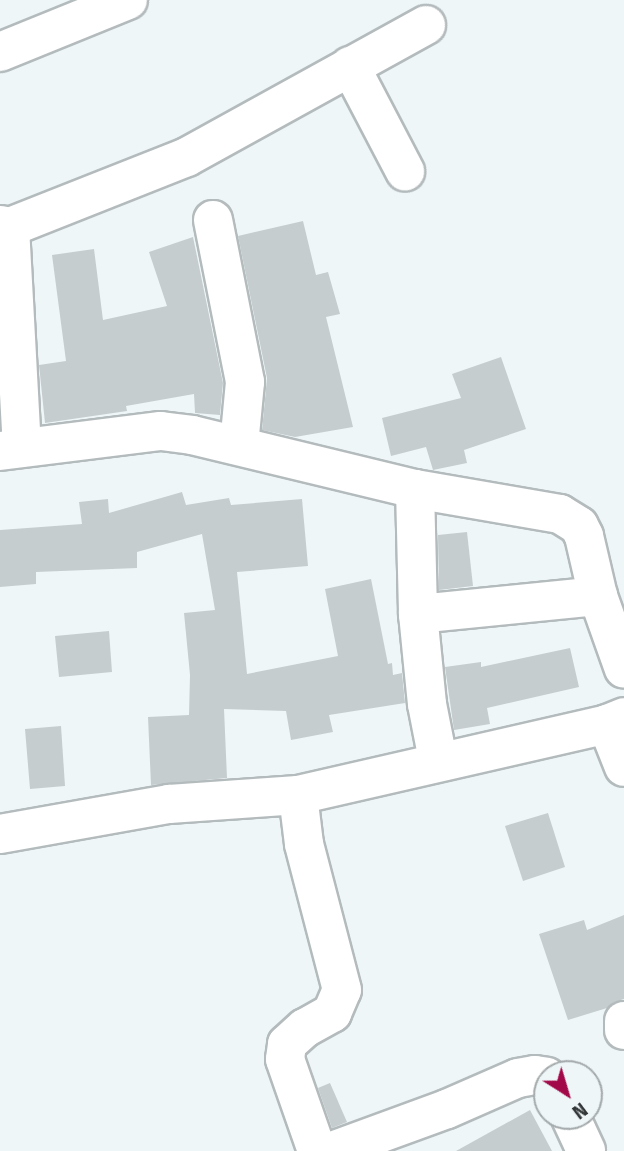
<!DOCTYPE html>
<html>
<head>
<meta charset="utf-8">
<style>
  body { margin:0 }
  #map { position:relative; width:624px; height:1151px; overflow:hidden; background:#eff6f8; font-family:"Fira Sans",sans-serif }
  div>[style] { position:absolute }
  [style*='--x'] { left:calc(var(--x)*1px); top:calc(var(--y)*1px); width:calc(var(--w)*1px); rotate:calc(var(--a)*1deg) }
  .building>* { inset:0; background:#c6cdcf }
  .roads { filter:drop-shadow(2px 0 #b4bbbd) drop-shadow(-2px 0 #b4bbbd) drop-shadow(0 2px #b4bbbd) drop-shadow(0 -2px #b4bbbd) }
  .minor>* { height:38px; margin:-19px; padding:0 19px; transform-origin:19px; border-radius:19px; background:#fff }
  span { translate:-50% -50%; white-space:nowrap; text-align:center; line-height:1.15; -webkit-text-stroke:5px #eff6f8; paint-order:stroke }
  .north { position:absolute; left:533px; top:1060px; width:70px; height:70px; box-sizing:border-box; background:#eff6f8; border:2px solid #a4aaab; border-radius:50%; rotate:143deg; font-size:19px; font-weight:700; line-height:28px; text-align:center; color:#343738 }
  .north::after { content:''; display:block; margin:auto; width:24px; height:32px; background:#a20948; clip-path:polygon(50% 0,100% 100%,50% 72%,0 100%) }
</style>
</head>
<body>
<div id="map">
  <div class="building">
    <div style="clip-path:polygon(303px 221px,316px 275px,328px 272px,340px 314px,326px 317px,353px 427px,295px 437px,262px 430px,267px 378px,238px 236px)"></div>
    <div style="clip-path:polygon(193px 237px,223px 383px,220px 415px,195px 413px,194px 394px,126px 406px,127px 411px,45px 423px,39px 365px,66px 361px,52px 255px,94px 249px,103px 320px,167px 306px,149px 252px)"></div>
    <div style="clip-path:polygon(501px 357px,526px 429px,464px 450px,467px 463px,433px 470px,426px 447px,391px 456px,382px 418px,461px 398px,452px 374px)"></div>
    <div style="clip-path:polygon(182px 492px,186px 505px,229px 498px,231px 505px,302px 499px,308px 566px,237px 572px,247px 674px,338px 656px,325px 589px,371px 579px,388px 664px,392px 663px,393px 675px,402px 673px,405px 703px,329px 715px,333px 732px,291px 740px,286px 711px,224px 709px,227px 778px,151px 785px,148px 717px,189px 715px,190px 675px,184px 613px,215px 610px,202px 534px,137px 552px,137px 568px,36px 572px,36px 584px,0 587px,0 530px,82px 524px,79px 502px,108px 499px,109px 513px)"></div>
    <div style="clip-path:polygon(467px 532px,473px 586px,439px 590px,438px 535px)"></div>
    <div style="clip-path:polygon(109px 631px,112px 672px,59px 677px,55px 636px)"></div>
    <div style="clip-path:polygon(570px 648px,579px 687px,487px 708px,490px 724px,454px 730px,445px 667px,481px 662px,481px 667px)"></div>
    <div style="clip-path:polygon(61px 726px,65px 786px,30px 789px,25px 729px)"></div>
    <div style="clip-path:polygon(548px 813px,565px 867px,523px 881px,505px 826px)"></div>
    <div style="clip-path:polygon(624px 915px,624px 999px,614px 1002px,607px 1008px,568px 1020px,539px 934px,584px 920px,587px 930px)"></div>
    <div style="clip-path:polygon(330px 1083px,347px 1122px,332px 1128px,318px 1088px)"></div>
    <div style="clip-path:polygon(530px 1110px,552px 1151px,456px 1151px)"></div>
  </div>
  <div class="roads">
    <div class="minor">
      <div style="--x:0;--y:52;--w:138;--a:-22.1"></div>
      <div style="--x:350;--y:66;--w:119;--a:62.4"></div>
      <div style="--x:213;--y:220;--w:165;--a:78.8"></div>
      <div style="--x:245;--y:382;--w:63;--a:95.4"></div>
      <div style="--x:0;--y:225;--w:10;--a:11"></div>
      <div style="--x:10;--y:227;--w:221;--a:86.9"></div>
      <div style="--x:10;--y:227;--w:190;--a:-21.6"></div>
      <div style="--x:187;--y:157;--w:273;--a:-28.9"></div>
      <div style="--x:0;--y:451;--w:162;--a:-7.1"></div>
      <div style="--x:161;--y:431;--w:31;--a:7"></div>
      <div style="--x:192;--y:435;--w:229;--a:13.6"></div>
      <div style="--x:415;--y:489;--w:147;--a:9.8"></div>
      <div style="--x:560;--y:514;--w:22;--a:32"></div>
      <div style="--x:579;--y:526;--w:11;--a:63"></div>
      <div style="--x:584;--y:536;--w:62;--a:76.9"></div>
      <div style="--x:598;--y:596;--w:77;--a:70.4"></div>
      <div style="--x:415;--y:489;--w:125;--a:88.6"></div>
      <div style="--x:607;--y:724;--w:46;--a:68.4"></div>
      <div style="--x:438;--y:760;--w:57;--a:-101.1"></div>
      <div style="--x:427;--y:704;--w:90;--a:-95.7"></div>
      <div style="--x:418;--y:614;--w:181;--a:-5.7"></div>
      <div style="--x:0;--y:834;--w:172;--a:-10.1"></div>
      <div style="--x:169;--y:804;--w:129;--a:-4"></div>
      <div style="--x:624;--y:1021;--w:9;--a:90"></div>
      <div style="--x:570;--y:1116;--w:38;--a:65"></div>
      <div style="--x:317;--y:1151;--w:97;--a:-109.2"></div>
      <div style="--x:285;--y:1059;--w:15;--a:-82"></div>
      <div style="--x:287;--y:1044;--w:24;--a:-42"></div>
      <div style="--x:305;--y:1028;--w:31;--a:-29"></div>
      <div style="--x:332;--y:1013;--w:25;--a:-67"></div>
      <div style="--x:342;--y:990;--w:151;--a:-104.6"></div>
      <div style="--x:304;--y:844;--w:49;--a:-97"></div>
      <div style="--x:298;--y:795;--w:317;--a:-12.9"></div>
      <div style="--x:607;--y:724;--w:18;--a:-22"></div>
      <div style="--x:332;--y:1151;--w:122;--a:-20.1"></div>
      <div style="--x:447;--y:1109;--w:77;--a:-23.6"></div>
      <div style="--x:518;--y:1078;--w:17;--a:-10"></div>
      <div style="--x:535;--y:1075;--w:12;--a:9"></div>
    </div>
  </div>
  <div class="north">N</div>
</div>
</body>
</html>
